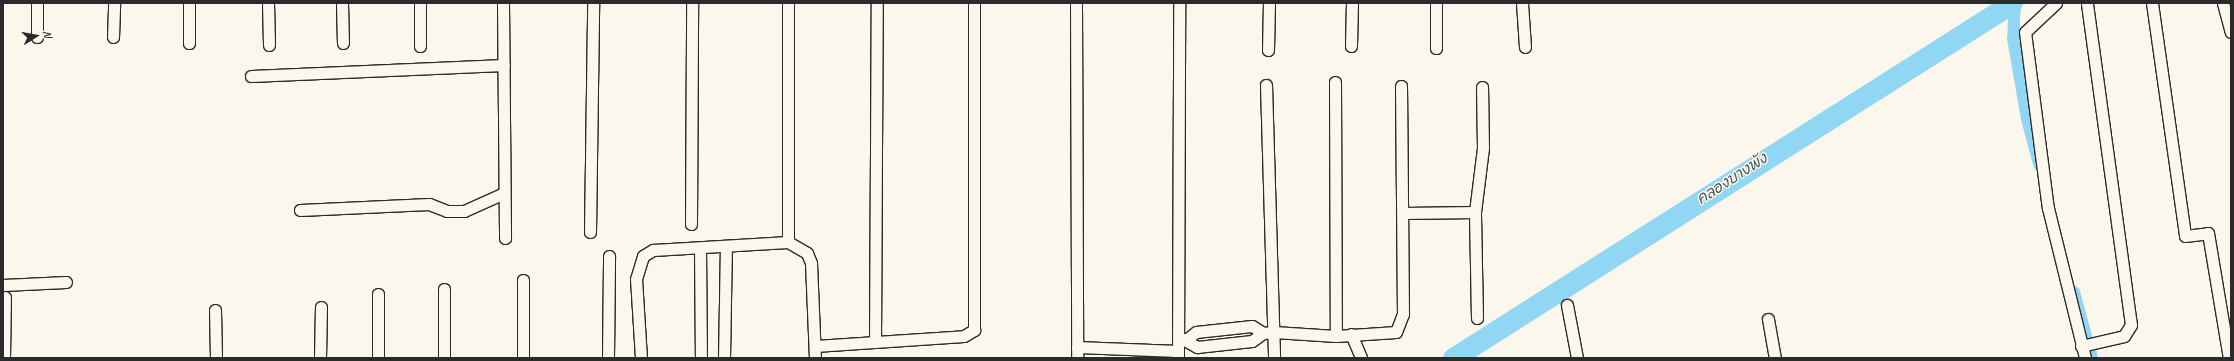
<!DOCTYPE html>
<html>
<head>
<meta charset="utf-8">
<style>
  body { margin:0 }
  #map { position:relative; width:2234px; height:361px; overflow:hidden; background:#fbf7ec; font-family:Caveat,"Playpen Sans Thai",sans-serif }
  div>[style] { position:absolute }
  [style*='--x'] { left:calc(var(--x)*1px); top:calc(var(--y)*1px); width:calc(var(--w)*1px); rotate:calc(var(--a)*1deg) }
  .canal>* { height:12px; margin:-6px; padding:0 6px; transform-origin:6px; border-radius:6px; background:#91d6f3 }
  .river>* { height:21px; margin:-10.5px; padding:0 10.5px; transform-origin:10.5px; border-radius:10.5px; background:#91d6f3 }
  .roads { filter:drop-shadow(1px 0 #2b2b2b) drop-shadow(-1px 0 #2b2b2b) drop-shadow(0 1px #2b2b2b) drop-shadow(0 -1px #2b2b2b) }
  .street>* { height:11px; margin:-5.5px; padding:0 5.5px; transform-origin:5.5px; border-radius:5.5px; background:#fbf7ec }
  span { translate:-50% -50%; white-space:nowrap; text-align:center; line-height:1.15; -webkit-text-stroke:3px #fbf7ec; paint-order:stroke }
  .water-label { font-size:15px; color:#44565d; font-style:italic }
  .frame { position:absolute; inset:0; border:4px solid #2b2b2b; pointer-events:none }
  .north { position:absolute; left:16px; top:16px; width:40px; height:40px; -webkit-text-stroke:3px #fbf7ec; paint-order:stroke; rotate:79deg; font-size:11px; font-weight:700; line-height:16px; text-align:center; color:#2b2b2b }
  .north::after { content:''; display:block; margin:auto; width:14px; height:18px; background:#2b2b2b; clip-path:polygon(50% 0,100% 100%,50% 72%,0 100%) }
</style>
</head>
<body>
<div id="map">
  <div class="canal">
    <div style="--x:2015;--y:3;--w:35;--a:93"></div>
    <div style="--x:2013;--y:38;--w:82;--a:80.2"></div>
    <div style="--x:2027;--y:119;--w:47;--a:75.1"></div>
    <div style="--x:2074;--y:292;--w:68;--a:74.7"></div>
  </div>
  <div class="river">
    <div style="--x:1453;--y:358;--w:662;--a:-32.42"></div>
  </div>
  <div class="roads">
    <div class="street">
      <div style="--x:37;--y:3;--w:34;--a:90"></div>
      <div style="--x:268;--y:3;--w:42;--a:88.6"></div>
      <div style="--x:342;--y:3;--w:40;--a:88.6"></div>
      <div style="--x:503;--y:3;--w:235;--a:89.5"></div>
      <div style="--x:788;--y:3;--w:239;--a:90"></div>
      <div style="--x:1076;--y:3;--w:355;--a:89.8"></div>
      <div style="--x:1522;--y:3;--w:44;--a:86.1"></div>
      <div style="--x:2056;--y:3;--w:42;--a:136.9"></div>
      <div style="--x:2025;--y:32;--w:177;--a:82.6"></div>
      <div style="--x:2048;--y:208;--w:154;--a:76.1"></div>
      <div style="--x:2152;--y:3;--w:235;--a:81.9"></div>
      <div style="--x:2185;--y:236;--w:23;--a:-7"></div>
      <div style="--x:2208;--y:233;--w:127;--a:80.5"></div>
      <div style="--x:2223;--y:3;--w:30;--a:75"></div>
      <div style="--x:113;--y:37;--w:34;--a:-88"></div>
      <div style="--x:189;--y:43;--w:40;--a:-90"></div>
      <div style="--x:420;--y:46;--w:43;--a:-90"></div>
      <div style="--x:1351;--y:46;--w:43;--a:-88.7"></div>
      <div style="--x:1436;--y:48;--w:45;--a:-90"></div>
      <div style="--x:1268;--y:50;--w:47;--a:-88.8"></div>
      <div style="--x:251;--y:76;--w:253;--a:-2.5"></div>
      <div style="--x:1335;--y:82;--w:254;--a:89.8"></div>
      <div style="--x:1266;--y:85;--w:273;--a:88.3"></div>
      <div style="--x:300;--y:210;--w:129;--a:-2.7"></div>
      <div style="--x:429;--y:204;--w:19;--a:21"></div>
      <div style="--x:447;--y:211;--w:17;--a:0"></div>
      <div style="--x:464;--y:211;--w:44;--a:-24.2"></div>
      <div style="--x:1403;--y:213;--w:72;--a:-0.8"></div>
      <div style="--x:691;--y:224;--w:221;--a:-89.7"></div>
      <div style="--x:590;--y:232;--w:229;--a:-89.2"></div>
      <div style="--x:700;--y:248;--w:110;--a:89.5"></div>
      <div style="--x:523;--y:280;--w:78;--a:90"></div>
      <div style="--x:3;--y:285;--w:63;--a:-2.7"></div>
      <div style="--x:378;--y:294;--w:64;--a:90"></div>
      <div style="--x:1567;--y:305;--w:54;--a:79.3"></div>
      <div style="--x:215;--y:310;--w:48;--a:88.8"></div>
      <div style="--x:1477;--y:318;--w:106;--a:-91.1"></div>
      <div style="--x:1475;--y:212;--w:64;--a:-82.9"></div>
      <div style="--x:1483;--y:148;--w:61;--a:-90.9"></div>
      <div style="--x:1768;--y:319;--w:40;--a:80"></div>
      <div style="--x:1351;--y:334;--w:26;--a:67"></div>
      <div style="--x:1179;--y:337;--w:21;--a:29"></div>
      <div style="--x:1197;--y:347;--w:55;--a:-6.2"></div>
      <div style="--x:1252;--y:341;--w:14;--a:-36"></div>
      <div style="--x:1263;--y:333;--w:11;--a:-5"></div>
      <div style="--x:1274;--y:332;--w:62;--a:3.7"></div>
      <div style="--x:1336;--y:336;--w:60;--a:-3.8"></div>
      <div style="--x:1396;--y:332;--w:19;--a:-69"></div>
      <div style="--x:1403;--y:314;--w:228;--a:-90.5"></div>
      <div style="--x:1187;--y:339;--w:11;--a:-38"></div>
      <div style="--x:1196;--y:332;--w:56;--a:-6.1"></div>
      <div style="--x:1252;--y:326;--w:13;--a:32"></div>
      <div style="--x:875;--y:342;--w:339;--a:-89.7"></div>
      <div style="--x:815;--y:346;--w:149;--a:-3.8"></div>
      <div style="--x:964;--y:336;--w:12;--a:-31"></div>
      <div style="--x:974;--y:330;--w:327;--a:-90"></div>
      <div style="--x:2081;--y:346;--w:44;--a:-13.1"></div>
      <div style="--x:2124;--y:336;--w:13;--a:-58"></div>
      <div style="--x:2131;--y:325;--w:325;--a:-97.8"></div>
      <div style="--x:1077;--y:347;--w:101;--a:2.3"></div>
      <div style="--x:4;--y:358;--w:61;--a:-89.1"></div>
      <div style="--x:320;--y:358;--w:51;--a:-88.9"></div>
      <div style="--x:444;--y:358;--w:69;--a:-90"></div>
      <div style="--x:608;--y:358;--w:102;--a:-89.4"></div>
      <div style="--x:641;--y:358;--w:79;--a:-93.6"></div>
      <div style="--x:636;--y:279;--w:24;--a:-73"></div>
      <div style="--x:643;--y:256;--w:12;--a:-31"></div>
      <div style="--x:653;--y:250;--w:135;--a:-3.4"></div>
      <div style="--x:788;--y:242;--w:22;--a:30"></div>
      <div style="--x:807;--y:253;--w:11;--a:68"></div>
      <div style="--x:811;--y:263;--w:95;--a:87.6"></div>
      <div style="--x:724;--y:358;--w:110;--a:-89"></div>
      <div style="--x:1178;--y:358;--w:355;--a:-89.8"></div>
    </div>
  </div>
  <div class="water-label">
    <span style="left:1732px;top:179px;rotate:-33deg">คลองบางพัง</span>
  </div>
  <div class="frame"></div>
  <div class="north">N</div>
</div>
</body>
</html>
